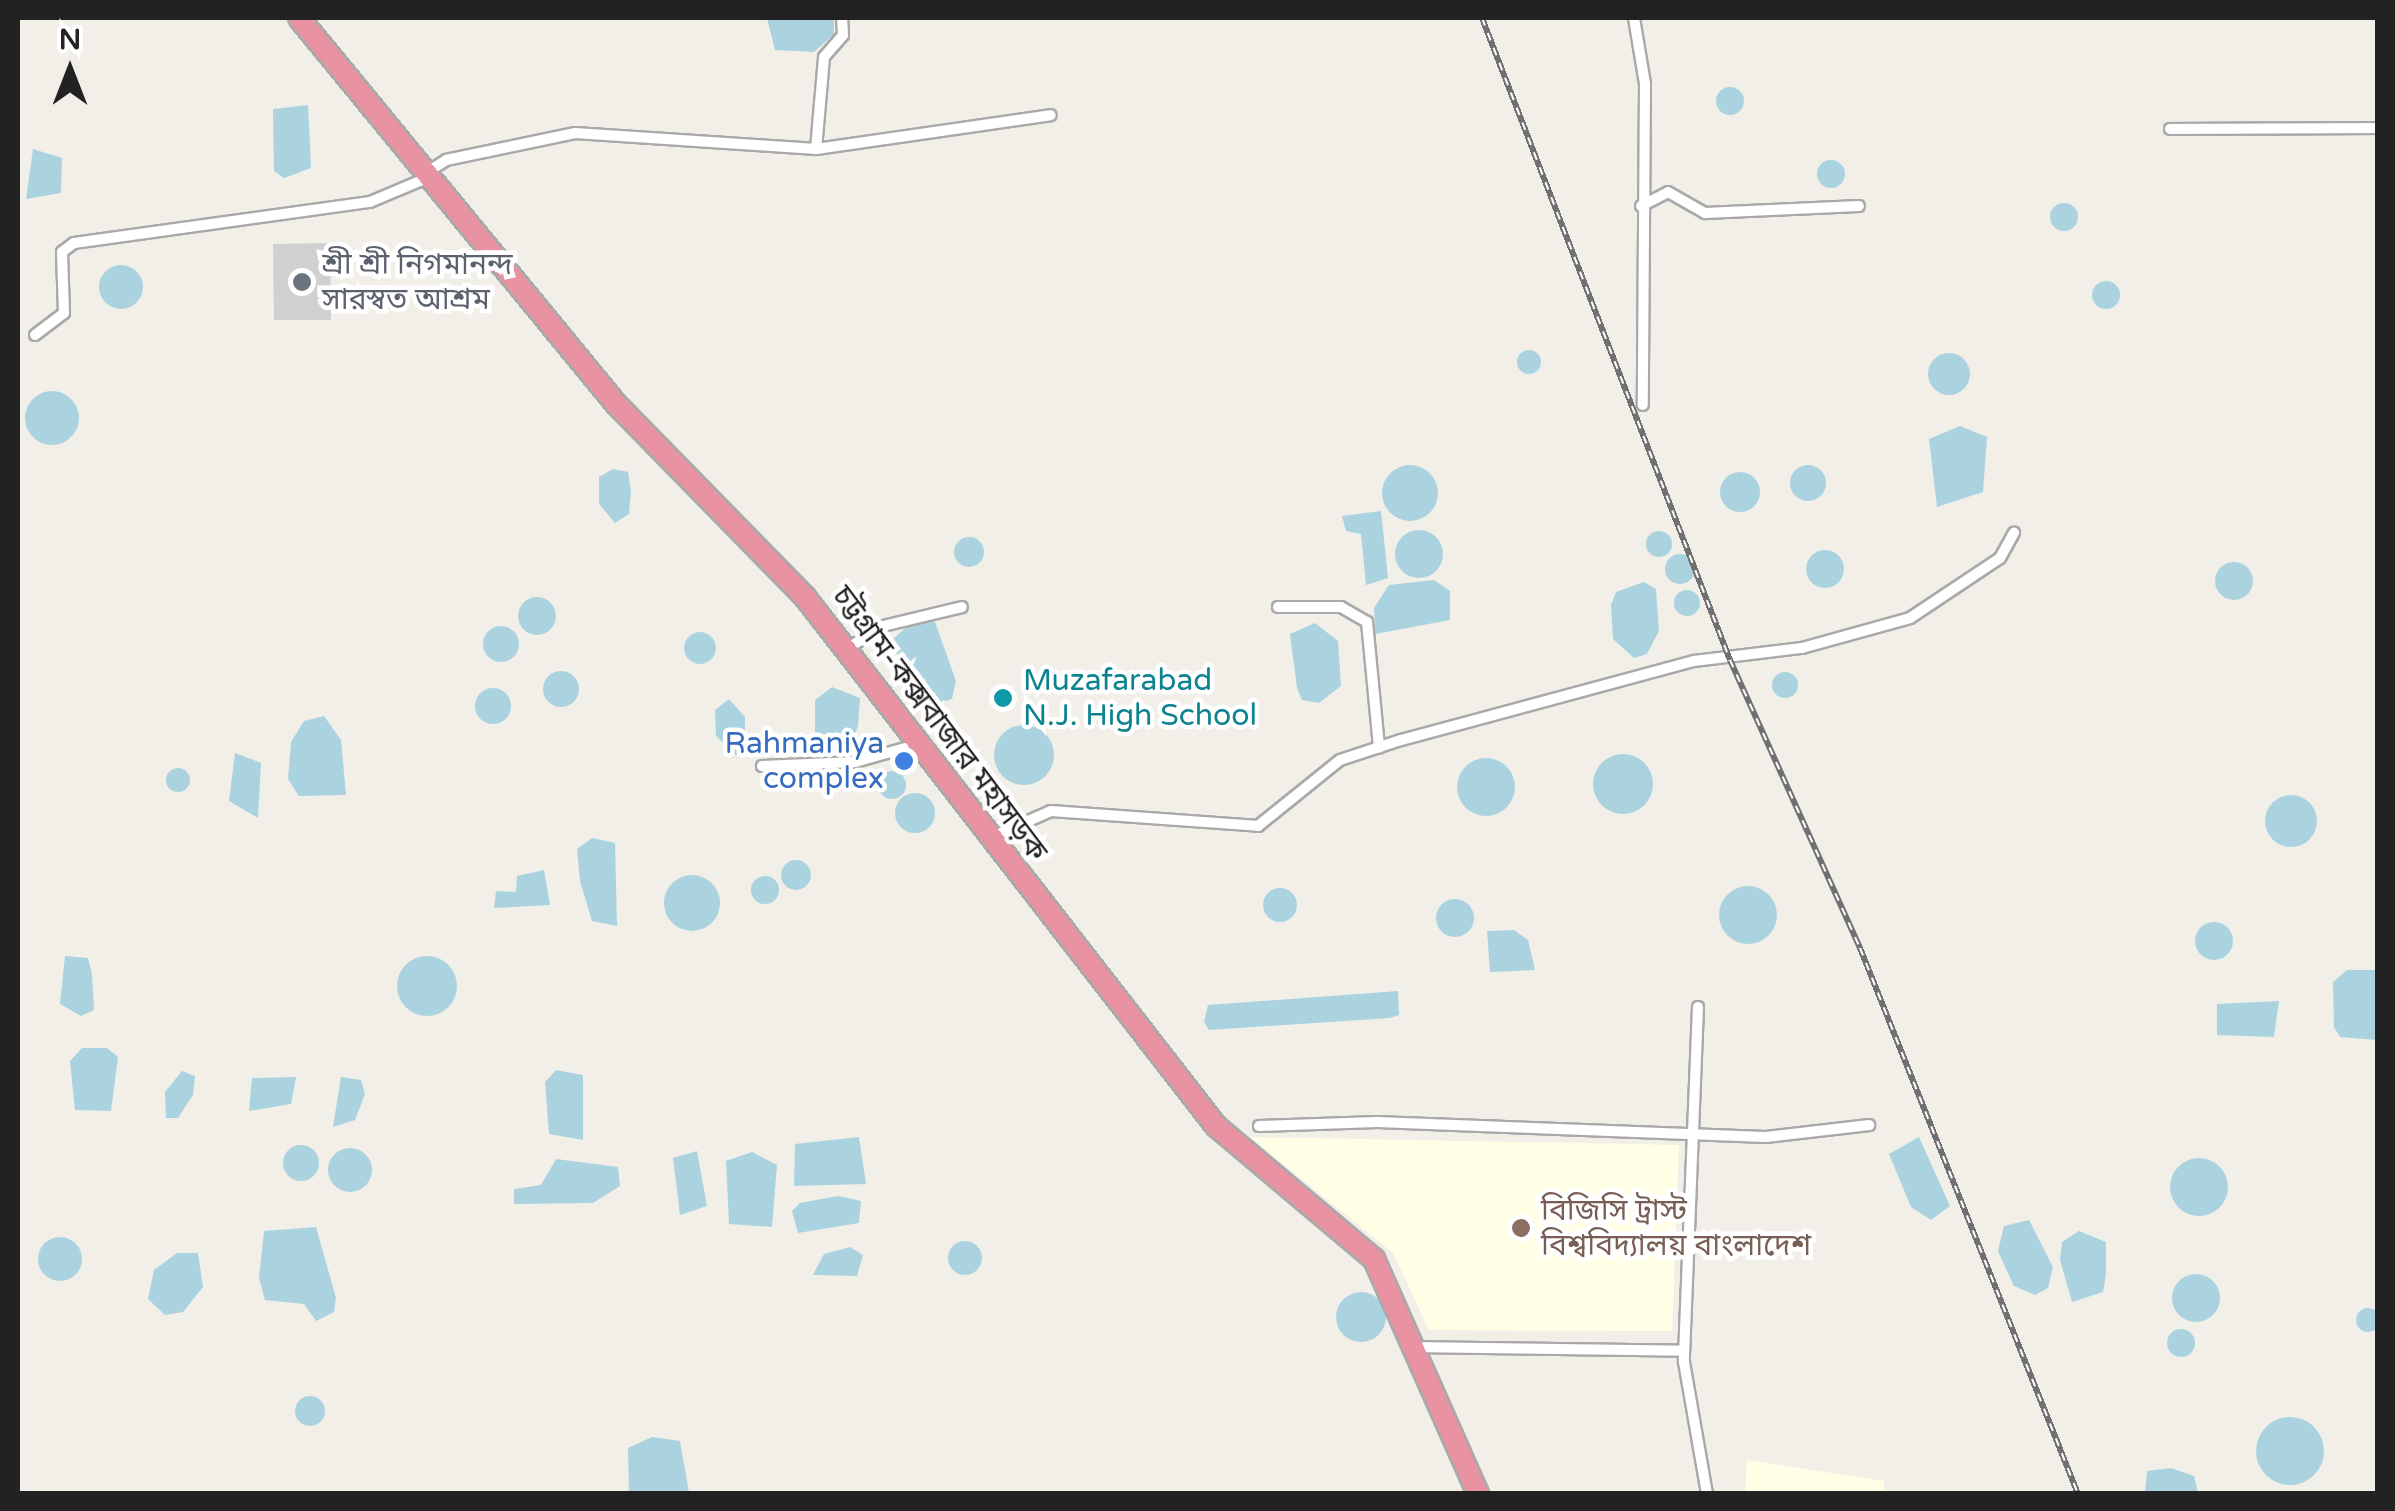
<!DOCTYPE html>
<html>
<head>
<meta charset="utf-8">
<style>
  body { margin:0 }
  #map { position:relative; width:2395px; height:1511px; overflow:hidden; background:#f2efe9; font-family:"Varela Round","Noto Sans Bengali",sans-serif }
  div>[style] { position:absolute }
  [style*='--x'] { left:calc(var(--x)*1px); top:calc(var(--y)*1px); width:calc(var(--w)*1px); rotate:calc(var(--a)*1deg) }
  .education>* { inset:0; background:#ffffe5 }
  .religious>* { inset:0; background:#d0d0d0 }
  .water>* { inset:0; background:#aad3df }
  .round { border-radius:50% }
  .roads { filter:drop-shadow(2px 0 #a9a9a9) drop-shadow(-2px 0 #a9a9a9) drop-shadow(0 2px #a9a9a9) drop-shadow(0 -2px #a9a9a9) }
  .street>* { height:10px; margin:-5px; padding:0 5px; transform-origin:5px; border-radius:5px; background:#fff }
  .highway>* { height:20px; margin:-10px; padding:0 10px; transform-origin:10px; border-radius:10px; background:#e892a2 }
  .rail>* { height:6px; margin-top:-3px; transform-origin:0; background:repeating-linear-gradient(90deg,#fff 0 8px,#707070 0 16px); box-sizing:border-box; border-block:2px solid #707070 }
  .dots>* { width:28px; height:28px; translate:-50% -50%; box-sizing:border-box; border:5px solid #fff; border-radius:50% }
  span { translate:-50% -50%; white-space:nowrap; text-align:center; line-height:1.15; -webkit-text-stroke:9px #fff; paint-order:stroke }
  .worship-label { font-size:30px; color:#5b616d }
  .left { translate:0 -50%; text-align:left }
  .culture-label { font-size:30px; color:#0d838f }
  .street-label { font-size:30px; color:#222 }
  .shop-label { font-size:30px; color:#366cbe }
  .right { translate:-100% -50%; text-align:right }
  .education-label { font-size:30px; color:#785e54 }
  .frame { position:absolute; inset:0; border:20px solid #222; pointer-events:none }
  .north { position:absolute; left:20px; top:20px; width:100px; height:100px; -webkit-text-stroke:8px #fff; paint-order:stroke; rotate:0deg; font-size:28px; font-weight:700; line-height:40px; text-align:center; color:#222 }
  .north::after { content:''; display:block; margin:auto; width:35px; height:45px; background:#222; clip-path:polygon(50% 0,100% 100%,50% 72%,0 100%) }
</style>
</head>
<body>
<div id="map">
  <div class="education">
    <div style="clip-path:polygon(1250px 1137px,1679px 1145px,1672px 1331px,1429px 1330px,1393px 1253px)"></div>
    <div style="clip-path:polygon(1747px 1460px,1884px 1481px,1884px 1493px,1745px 1493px)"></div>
  </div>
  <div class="religious">
    <div style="clip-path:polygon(330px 243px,331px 320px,274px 320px,273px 244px)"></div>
  </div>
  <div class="water">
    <div style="clip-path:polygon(767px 18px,834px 18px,834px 34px,814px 52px,775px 50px)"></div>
    <div class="round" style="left:1716px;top:87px;width:28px;height:28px"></div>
    <div style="clip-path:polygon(308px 105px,311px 168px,284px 178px,274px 171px,273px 109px)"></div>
    <div style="clip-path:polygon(33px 149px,62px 158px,61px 193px,26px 199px)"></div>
    <div class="round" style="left:1817px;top:160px;width:28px;height:28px"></div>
    <div class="round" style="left:2050px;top:203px;width:28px;height:28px"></div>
    <div class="round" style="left:99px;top:265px;width:44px;height:44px"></div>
    <div class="round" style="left:2092px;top:281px;width:28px;height:28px"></div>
    <div class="round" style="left:1517px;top:350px;width:24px;height:24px"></div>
    <div class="round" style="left:1928px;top:353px;width:42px;height:42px"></div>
    <div class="round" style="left:25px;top:391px;width:54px;height:54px"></div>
    <div style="clip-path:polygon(1960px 426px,1987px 437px,1983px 492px,1937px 507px,1929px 439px)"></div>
    <div class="round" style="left:1382px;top:465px;width:56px;height:56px"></div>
    <div class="round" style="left:1790px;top:465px;width:36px;height:36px"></div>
    <div style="clip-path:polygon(613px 469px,628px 472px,631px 491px,629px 514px,615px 523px,599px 504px,599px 477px)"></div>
    <div class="round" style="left:1720px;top:472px;width:40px;height:40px"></div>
    <div style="clip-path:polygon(1381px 511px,1388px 578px,1366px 585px,1361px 534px,1346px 531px,1342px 516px)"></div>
    <div class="round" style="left:1395px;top:530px;width:48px;height:48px"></div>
    <div class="round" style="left:1646px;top:531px;width:26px;height:26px"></div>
    <div class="round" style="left:954px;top:537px;width:30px;height:30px"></div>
    <div class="round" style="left:1806px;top:550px;width:38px;height:38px"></div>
    <div class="round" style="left:1665px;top:554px;width:30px;height:30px"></div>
    <div class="round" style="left:2215px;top:562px;width:38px;height:38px"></div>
    <div style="clip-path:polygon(1434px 580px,1450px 591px,1450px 620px,1375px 634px,1374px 608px,1389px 585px)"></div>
    <div style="clip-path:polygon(1644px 582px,1656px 589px,1659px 631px,1647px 654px,1634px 658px,1613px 639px,1611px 605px,1616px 592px)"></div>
    <div class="round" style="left:1674px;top:590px;width:26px;height:26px"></div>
    <div class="round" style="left:518px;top:597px;width:38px;height:38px"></div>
    <div style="clip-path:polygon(935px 622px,956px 681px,952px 699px,925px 708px,908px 697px,893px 639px,911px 623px)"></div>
    <div style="clip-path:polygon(1315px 623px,1338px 641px,1341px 686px,1319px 703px,1302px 700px,1297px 688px,1290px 634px)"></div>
    <div class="round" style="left:483px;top:626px;width:36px;height:36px"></div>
    <div class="round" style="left:684px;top:632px;width:32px;height:32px"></div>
    <div class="round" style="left:543px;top:671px;width:36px;height:36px"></div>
    <div class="round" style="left:1772px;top:672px;width:26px;height:26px"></div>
    <div style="clip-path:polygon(832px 687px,860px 698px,858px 726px,852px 741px,815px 747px,815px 700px)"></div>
    <div class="round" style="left:475px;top:688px;width:36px;height:36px"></div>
    <div style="clip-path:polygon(729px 699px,745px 717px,745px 748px,736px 755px,716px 736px,715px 710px)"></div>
    <div style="clip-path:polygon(324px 716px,341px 740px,346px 795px,299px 796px,288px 779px,291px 742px,304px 721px)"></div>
    <div class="round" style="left:994px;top:725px;width:60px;height:60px"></div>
    <div style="clip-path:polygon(235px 753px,261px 763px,258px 818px,229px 801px)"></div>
    <div class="round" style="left:1593px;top:754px;width:60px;height:60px"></div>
    <div class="round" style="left:1457px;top:758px;width:58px;height:58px"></div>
    <div class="round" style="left:166px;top:768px;width:24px;height:24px"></div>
    <div class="round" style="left:878px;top:771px;width:28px;height:28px"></div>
    <div class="round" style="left:895px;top:793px;width:40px;height:40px"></div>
    <div class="round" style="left:2265px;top:795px;width:52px;height:52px"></div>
    <div style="clip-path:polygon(592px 838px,615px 843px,617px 926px,592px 921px,580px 881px,577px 849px)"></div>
    <div class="round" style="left:781px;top:860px;width:30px;height:30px"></div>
    <div style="clip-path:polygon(544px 870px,550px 905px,494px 908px,496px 891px,516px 892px,517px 876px)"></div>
    <div class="round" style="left:664px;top:875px;width:56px;height:56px"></div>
    <div class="round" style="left:751px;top:876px;width:28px;height:28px"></div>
    <div class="round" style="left:1719px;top:886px;width:58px;height:58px"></div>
    <div class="round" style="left:1263px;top:888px;width:34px;height:34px"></div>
    <div class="round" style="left:1436px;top:899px;width:38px;height:38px"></div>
    <div class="round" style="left:2195px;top:922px;width:38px;height:38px"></div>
    <div style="clip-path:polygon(1514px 930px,1528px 940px,1535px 970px,1490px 972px,1487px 931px)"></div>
    <div style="clip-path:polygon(65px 956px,88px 958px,92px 974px,94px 1010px,81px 1016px,60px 1004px)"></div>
    <div class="round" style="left:397px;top:956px;width:60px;height:60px"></div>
    <div style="clip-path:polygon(2347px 970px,2377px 970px,2377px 1040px,2340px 1037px,2334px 1027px,2333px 982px)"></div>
    <div style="clip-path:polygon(1398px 991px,1399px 1015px,1390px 1018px,1209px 1030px,1204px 1022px,1208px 1005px)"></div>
    <div style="clip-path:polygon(2279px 1001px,2274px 1037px,2217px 1035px,2217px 1004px)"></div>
    <div style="clip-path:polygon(107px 1048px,118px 1057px,111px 1111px,75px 1110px,70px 1061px,82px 1048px)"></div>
    <div style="clip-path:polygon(556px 1070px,583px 1075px,583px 1140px,549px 1134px,545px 1082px)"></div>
    <div style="clip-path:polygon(182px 1071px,195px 1076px,193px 1095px,178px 1118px,166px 1118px,165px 1092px)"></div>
    <div style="clip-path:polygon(296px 1077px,291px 1104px,249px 1111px,252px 1078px)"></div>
    <div style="clip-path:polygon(341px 1077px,361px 1080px,365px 1094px,355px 1120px,333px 1127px)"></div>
    <div style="clip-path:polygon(859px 1137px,866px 1184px,794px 1186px,795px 1144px)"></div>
    <div style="clip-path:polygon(1919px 1137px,1950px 1206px,1931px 1220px,1911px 1207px,1889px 1154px)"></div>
    <div class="round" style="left:283px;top:1145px;width:36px;height:36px"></div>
    <div class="round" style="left:328px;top:1148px;width:44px;height:44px"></div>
    <div style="clip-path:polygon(697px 1151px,707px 1206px,680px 1215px,673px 1158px)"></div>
    <div style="clip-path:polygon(752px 1152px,777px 1165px,772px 1227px,729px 1224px,726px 1161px)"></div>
    <div class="round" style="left:2170px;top:1158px;width:58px;height:58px"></div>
    <div style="clip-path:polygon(556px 1159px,618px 1167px,620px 1186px,593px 1203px,514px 1204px,514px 1189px,541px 1185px)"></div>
    <div style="clip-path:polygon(838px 1196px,861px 1201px,859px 1223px,798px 1233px,792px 1211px,800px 1203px)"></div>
    <div style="clip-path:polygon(2029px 1220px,2053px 1267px,2048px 1288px,2035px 1295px,2014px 1286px,1998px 1251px,2004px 1226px)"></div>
    <div style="clip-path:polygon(316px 1227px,336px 1298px,334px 1312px,316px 1321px,304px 1304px,265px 1300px,259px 1278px,264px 1231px)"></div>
    <div style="clip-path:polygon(2079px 1231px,2106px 1242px,2106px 1274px,2103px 1292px,2072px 1302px,2060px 1260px,2062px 1242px)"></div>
    <div class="round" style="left:38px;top:1237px;width:44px;height:44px"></div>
    <div class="round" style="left:948px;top:1241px;width:34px;height:34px"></div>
    <div style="clip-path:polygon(850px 1247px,863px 1255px,857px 1276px,813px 1275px,824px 1254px)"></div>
    <div style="clip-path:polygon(177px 1253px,198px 1253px,203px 1287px,183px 1312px,165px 1315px,148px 1299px,154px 1270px)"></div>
    <div class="round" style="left:2172px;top:1274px;width:48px;height:48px"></div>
    <div class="round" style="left:1336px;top:1292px;width:50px;height:50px"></div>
    <div class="round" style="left:2356px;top:1308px;width:24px;height:24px"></div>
    <div class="round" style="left:2167px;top:1329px;width:28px;height:28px"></div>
    <div class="round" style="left:295px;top:1396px;width:30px;height:30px"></div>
    <div class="round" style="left:2256px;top:1417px;width:68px;height:68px"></div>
    <div style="clip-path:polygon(652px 1437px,680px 1441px,689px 1493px,629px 1493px,628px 1448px)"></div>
    <div style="clip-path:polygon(2171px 1468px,2194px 1476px,2198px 1493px,2145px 1493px,2147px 1471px)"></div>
  </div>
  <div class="roads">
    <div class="street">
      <div style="--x:1634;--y:18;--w:67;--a:80.5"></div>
      <div style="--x:1645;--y:84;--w:321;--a:90.4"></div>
      <div style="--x:2170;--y:129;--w:208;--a:-0.3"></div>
      <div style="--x:816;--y:149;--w:237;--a:-8.2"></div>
      <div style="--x:424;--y:174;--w:26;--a:-32"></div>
      <div style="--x:446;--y:160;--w:132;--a:-11.8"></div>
      <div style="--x:575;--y:133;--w:242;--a:3.8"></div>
      <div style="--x:816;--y:149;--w:92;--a:-85"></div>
      <div style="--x:824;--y:57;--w:29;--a:-49"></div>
      <div style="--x:843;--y:35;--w:17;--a:-93"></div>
      <div style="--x:1641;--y:206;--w:30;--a:-27"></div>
      <div style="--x:1668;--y:192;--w:43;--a:29.6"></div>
      <div style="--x:1705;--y:213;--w:154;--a:-2.6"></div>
      <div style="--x:35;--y:335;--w:36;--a:-37"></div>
      <div style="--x:64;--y:313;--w:61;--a:-91.9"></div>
      <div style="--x:62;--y:252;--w:15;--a:-37"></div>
      <div style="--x:74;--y:243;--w:299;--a:-7.9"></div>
      <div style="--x:370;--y:202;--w:62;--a:-22.8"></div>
      <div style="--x:1278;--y:607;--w:63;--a:0"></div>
      <div style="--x:1341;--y:607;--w:30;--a:30"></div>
      <div style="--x:1367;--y:622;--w:126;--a:84.5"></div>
      <div style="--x:845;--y:650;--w:45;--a:-32.3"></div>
      <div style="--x:883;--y:626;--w:81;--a:-13.5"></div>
      <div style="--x:762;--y:766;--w:93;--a:-2.5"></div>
      <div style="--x:855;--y:762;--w:63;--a:-15.6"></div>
      <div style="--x:992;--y:837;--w:64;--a:-23.8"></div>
      <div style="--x:1051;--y:811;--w:208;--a:4.1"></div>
      <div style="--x:1258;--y:826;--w:105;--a:-38.8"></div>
      <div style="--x:1340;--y:760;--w:64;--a:-18.2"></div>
      <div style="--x:1401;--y:740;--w:303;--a:-15.1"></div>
      <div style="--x:1694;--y:661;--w:109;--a:-6.9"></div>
      <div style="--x:1802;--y:648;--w:112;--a:-15.5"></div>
      <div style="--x:1910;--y:618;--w:108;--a:-33.7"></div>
      <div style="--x:2000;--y:558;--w:29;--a:-61"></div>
      <div style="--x:1698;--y:1007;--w:355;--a:92.3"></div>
      <div style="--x:1684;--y:1362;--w:134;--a:80.1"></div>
      <div style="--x:1259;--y:1126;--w:118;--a:-1.9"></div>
      <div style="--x:1377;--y:1122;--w:389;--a:2.2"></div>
      <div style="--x:1766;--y:1137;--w:104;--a:-6.6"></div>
      <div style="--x:1414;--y:1347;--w:270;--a:0.8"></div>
    </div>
    <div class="highway">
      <div style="--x:299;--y:18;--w:499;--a:50.6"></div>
      <div style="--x:616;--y:404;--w:270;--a:45.6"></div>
      <div style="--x:805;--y:597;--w:670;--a:52.16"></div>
      <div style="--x:1216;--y:1126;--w:207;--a:40.1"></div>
      <div style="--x:1374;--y:1259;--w:257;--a:66.1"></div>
    </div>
  </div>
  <div class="rail">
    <div style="--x:1482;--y:18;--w:688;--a:68.88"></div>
    <div style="--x:1730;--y:660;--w:316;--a:65.7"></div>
    <div style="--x:1860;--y:948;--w:588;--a:68.23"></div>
  </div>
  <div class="dots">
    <div style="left:302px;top:282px;background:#6b7280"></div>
    <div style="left:1003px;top:698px;background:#0f9aa8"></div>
    <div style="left:904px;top:761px;background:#3f7fe0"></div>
    <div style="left:1521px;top:1228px;background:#8d6e63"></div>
  </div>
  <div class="worship-label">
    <span class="left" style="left:322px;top:282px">শ্রী শ্রী নিগমানন্দ<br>সারস্বত আশ্রম</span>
  </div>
  <div class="culture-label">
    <span class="left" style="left:1023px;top:698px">Muzafarabad<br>N.J. High School</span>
  </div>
  <div class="street-label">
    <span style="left:939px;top:724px;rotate:53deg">চট্টগ্রাম-কক্সবাজার মহাসড়ক</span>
  </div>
  <div class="shop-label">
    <span class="right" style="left:884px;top:761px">Rahmaniya<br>complex</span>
  </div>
  <div class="education-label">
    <span class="left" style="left:1541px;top:1228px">বিজিসি ট্রাস্ট<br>বিশ্ববিদ্যালয় বাংলাদেশ</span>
  </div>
  <div class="frame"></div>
  <div class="north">N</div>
</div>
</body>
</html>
